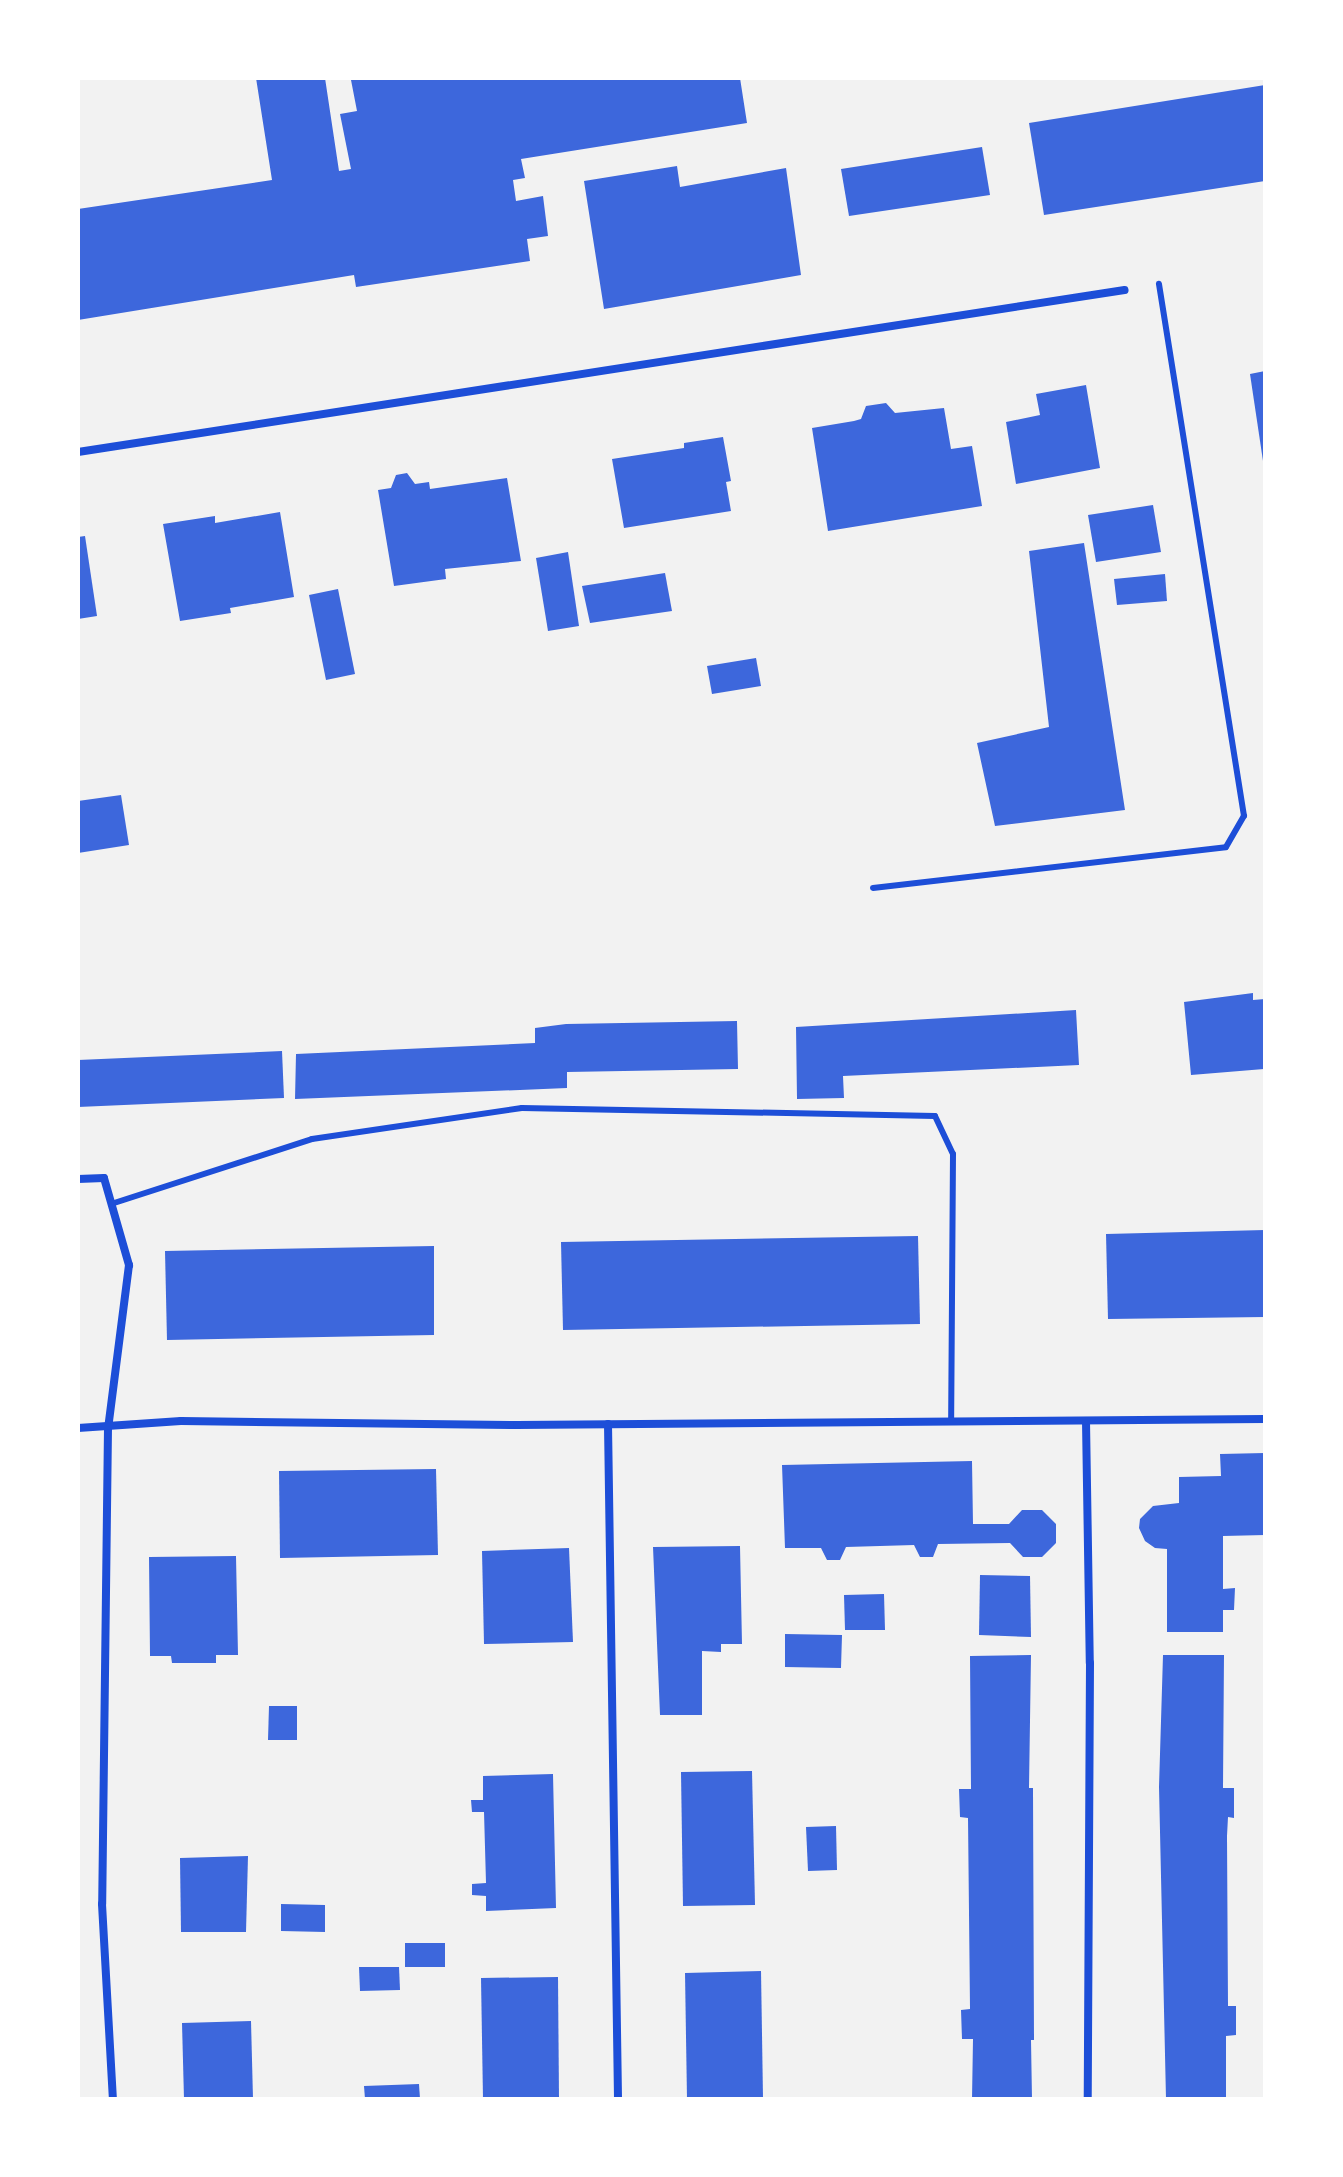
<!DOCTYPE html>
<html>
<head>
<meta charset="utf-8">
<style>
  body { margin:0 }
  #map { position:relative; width:1343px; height:2177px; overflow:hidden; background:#f2f2f2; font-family:Spectral,serif }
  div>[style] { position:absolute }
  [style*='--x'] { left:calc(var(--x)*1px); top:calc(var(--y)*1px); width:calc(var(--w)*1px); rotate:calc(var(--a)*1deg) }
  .building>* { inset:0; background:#3d67dc }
  .service>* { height:6px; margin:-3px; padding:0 3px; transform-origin:3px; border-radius:3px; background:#1d4ed8 }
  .minor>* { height:8px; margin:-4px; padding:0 4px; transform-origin:4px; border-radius:4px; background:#1d4ed8 }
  span { translate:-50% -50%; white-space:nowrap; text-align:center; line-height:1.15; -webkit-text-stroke:8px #fff; paint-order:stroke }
  .frame { position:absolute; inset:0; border:80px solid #fff; pointer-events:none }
</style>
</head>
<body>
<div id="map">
  <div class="building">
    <div style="clip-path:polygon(256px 78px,325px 78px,339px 171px,351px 169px,340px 114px,357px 111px,351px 80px,364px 78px,740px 78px,747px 123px,521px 159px,525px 178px,513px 180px,516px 201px,543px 196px,548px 236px,527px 239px,530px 261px,356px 287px,354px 275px,78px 320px,78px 209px,272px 180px)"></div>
    <div style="clip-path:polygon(1265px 85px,1265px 181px,1044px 215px,1029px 123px)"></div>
    <div style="clip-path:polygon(982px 147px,990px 195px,849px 216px,841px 169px)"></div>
    <div style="clip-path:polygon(677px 166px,680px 187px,786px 168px,801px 275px,604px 309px,584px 181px)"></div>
    <div style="clip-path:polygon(1265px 371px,1265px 461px,1263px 461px,1250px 374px)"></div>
    <div style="clip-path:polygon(1086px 385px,1100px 468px,1016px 484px,1006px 422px,1040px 415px,1036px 394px)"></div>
    <div style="clip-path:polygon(886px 403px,895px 413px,944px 408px,951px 449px,972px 446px,982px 506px,828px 531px,812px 428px,854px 421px,861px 419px,866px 406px)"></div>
    <div style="clip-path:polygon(723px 437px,731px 481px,726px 482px,731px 511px,624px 528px,612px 459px,684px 448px,684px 443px)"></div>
    <div style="clip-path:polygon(407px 473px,415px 484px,429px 482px,430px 489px,507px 478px,521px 561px,445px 569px,446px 579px,394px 586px,378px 490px,391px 488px,396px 475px)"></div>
    <div style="clip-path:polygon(1153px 505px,1161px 552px,1096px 562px,1088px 515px)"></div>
    <div style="clip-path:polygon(280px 512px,294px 597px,230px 608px,231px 613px,180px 621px,163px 524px,215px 516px,215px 523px)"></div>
    <div style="clip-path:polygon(85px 536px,97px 616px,78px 619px,78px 537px)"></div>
    <div style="clip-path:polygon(1084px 543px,1125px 810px,995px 826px,977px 743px,1049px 727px,1029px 551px)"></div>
    <div style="clip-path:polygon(568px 552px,579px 626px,548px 631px,536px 558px)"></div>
    <div style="clip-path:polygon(665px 573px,672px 611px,590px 623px,582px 586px)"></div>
    <div style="clip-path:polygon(1165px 574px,1167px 601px,1117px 605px,1114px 579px)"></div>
    <div style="clip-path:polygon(338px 589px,355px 674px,326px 680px,309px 595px)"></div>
    <div style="clip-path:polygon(756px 658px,761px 686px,712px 694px,707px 666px)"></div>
    <div style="clip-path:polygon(121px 795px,129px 845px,78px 853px,78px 801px)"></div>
    <div style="clip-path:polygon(1253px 993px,1253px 1000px,1265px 999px,1264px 1069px,1191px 1075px,1184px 1002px)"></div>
    <div style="clip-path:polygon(1076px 1010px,1079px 1065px,843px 1076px,844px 1098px,797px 1099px,796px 1027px)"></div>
    <div style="clip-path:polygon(737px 1021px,738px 1069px,567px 1072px,567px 1088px,295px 1099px,296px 1054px,535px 1043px,535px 1028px,566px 1024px)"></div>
    <div style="clip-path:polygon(282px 1051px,284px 1098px,78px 1107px,78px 1060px)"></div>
    <div style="clip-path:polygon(1265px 1230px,1265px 1317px,1108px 1319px,1106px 1234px)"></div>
    <div style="clip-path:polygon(918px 1236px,920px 1324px,563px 1330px,561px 1242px)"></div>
    <div style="clip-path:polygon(434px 1246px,434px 1335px,167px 1340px,165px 1251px)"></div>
    <div style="clip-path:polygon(1265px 1453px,1265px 1535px,1223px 1536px,1223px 1589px,1235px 1588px,1234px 1610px,1223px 1610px,1223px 1632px,1167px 1632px,1167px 1549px,1155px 1548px,1145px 1541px,1139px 1528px,1140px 1519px,1153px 1506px,1179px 1503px,1179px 1477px,1221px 1476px,1220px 1454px)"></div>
    <div style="clip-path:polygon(972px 1461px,973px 1524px,1009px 1524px,1022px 1510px,1042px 1510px,1056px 1524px,1056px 1543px,1042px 1557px,1023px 1557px,1010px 1543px,938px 1544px,933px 1557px,920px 1557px,914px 1545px,846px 1547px,840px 1560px,827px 1560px,821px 1548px,785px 1548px,782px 1465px)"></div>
    <div style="clip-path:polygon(436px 1469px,438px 1555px,280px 1558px,279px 1471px)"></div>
    <div style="clip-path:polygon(740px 1546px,742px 1644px,721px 1644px,721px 1652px,702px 1651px,702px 1715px,660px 1715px,653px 1547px)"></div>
    <div style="clip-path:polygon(569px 1548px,573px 1642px,484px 1644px,482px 1551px)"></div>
    <div style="clip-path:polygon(236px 1556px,238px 1655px,216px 1655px,216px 1663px,172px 1663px,171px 1656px,150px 1656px,149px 1557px)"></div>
    <div style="clip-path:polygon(980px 1575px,1030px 1576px,1031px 1637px,979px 1635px)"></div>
    <div style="clip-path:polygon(884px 1594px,885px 1630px,845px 1630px,844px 1595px)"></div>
    <div style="clip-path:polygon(785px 1634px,842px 1635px,841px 1668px,785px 1667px)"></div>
    <div style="clip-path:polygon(1031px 1655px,1029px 1788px,1033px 1788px,1034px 2040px,1031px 2040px,1032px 2099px,972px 2099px,973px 2039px,962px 2039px,961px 2010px,970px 2009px,968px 1818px,960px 1817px,959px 1789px,971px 1789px,970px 1656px)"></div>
    <div style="clip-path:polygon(1163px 1655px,1224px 1655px,1223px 1788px,1234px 1788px,1234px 1818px,1228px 1817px,1227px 1836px,1228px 2006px,1236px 2006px,1236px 2035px,1226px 2036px,1226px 2099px,1166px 2099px,1159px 1787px)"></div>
    <div style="clip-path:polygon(269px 1706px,297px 1706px,297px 1740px,268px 1740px)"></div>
    <div style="clip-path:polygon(752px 1771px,755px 1905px,683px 1906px,681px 1772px)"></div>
    <div style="clip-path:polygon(553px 1774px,556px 1908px,486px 1911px,486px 1896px,472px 1895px,472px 1884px,486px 1883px,484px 1812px,472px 1812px,471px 1800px,483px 1800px,483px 1776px)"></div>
    <div style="clip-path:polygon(836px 1826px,837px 1870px,808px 1871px,806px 1827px)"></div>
    <div style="clip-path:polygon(248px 1856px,246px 1932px,181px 1932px,180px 1858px)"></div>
    <div style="clip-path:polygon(281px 1904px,325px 1905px,325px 1932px,281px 1931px)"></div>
    <div style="clip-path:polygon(405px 1943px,445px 1943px,445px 1967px,405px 1967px)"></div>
    <div style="clip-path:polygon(359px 1967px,399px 1967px,400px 1990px,360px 1991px)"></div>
    <div style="clip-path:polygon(761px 1971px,763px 2099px,687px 2099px,685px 1973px)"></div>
    <div style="clip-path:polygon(558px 1977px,559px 2099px,483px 2099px,481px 1978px)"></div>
    <div style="clip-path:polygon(251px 2021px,253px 2099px,184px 2099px,182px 2023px)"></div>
    <div style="clip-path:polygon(419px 2084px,420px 2099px,365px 2099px,364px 2086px)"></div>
  </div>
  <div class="service">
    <div style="--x:873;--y:888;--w:355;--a:-6.6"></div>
    <div style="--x:1226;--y:847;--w:36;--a:-60"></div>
    <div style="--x:1244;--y:816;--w:539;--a:-99.08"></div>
    <div style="--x:111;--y:1204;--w:211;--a:-17.9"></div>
    <div style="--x:312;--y:1139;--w:212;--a:-8.4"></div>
    <div style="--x:522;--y:1108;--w:413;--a:1.1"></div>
    <div style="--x:935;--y:1116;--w:42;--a:64.7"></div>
    <div style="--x:953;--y:1154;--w:268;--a:90.4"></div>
  </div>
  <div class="minor">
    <div style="--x:78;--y:452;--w:1059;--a:-8.8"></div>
    <div style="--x:78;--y:1179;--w:26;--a:-2"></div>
    <div style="--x:104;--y:1178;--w:91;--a:74"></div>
    <div style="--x:129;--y:1265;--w:164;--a:97.3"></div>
    <div style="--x:108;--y:1428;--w:476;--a:90.7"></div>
    <div style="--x:102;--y:1904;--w:195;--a:86.8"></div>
    <div style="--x:1086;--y:1421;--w:242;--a:89.1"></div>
    <div style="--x:1090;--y:1663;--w:436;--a:90.3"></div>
    <div style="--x:608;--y:1424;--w:675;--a:89.15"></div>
    <div style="--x:78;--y:1428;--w:103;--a:-3.9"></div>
    <div style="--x:181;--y:1421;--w:336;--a:0.7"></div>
    <div style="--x:517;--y:1425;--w:748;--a:-0.46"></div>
  </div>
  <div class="frame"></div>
</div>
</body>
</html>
